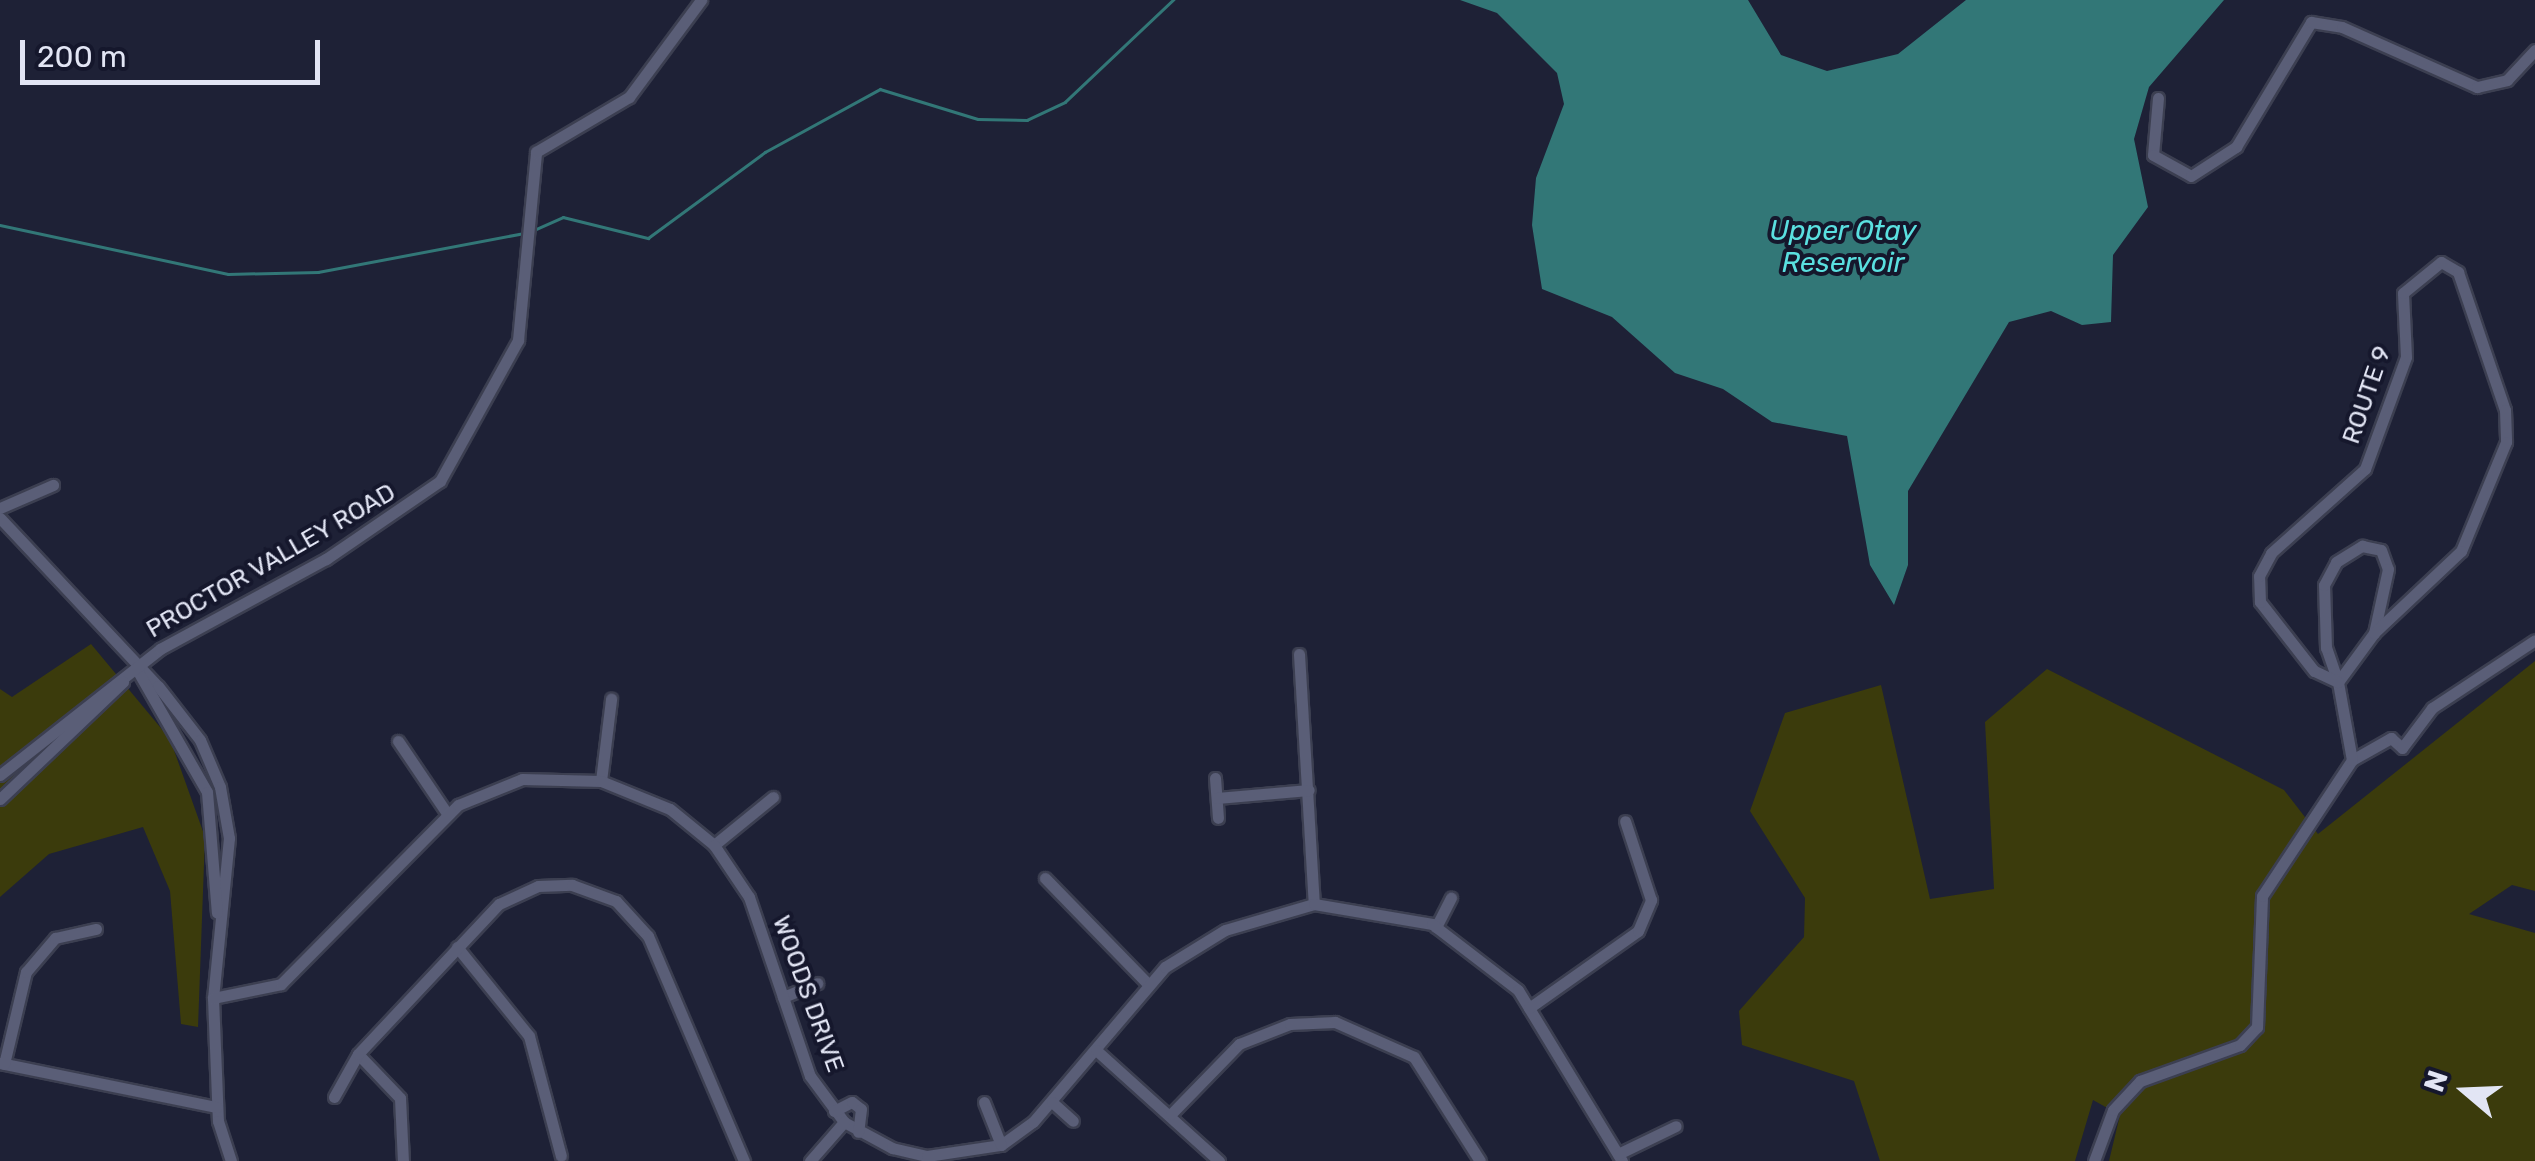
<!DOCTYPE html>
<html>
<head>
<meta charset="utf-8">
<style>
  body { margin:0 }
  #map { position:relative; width:2535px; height:1161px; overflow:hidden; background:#1e2136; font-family:Rubik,sans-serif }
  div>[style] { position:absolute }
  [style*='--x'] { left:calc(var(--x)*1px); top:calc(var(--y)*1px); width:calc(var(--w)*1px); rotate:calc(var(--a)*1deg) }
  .green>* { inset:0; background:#3b3b0c }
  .water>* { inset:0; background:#327777 }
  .stream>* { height:2.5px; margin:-1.25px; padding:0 1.25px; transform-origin:1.25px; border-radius:1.25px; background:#327777 }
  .roads { filter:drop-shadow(2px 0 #3c3f51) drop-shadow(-2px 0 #3c3f51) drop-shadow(0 2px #3c3f51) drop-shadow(0 -2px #3c3f51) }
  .minor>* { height:11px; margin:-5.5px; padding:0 5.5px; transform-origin:5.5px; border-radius:5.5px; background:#5a5e77 }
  span { translate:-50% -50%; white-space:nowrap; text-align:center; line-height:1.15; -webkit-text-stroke:8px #15172c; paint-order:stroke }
  .street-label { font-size:25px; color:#e2e5f4 }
  .water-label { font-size:28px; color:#5ae0e0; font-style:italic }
  .north { position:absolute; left:2415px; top:1041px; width:100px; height:100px; -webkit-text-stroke:8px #15172c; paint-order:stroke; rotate:289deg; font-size:28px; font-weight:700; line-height:40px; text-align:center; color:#e2e5f4 }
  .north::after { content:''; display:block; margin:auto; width:35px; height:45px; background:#e2e5f4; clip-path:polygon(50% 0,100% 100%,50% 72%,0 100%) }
  .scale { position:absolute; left:20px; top:40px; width:300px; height:45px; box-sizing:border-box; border:5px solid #e2e5f4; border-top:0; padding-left:12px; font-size:30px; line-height:35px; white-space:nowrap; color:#e2e5f4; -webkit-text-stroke:8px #15172c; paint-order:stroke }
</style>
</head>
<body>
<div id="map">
  <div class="green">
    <div style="clip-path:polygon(91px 644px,170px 739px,205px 837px,198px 1027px,181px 1024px,170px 891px,143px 827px,49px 854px,0 897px,0 689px,12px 697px)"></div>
    <div style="clip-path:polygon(2535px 661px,2535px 891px,2512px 885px,2469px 914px,2535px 933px,2535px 1161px,2109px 1161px,2120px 1115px,2093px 1100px,2075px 1161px,1880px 1161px,1854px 1081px,1742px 1045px,1739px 1011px,1804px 937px,1805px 898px,1750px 811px,1785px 713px,1881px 685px,1930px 899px,1994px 889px,1985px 722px,2047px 669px,2284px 790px,2318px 834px)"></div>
  </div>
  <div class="water">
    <div style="clip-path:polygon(1460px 0,1748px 0,1781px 55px,1827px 71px,1898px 54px,1966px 0,2224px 0,2149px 87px,2134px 139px,2148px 207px,2113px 255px,2111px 322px,2082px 325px,2051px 311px,2009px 322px,1908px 491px,1908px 565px,1894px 605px,1870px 565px,1847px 436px,1772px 422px,1723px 389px,1675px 373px,1612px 317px,1542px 289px,1532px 225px,1536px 178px,1564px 104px,1557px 73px,1497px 13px)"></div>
  </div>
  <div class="stream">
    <div style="--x:0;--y:225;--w:233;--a:12.1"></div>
    <div style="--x:228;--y:274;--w:90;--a:-1.3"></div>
    <div style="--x:318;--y:272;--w:211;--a:-10.7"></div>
    <div style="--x:532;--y:231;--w:34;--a:-24"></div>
    <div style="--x:563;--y:217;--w:88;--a:13.9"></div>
    <div style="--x:648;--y:238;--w:145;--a:-36.3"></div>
    <div style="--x:765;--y:152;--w:131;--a:-28.7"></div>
    <div style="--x:880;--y:89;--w:102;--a:17"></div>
    <div style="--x:978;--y:119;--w:49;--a:1.2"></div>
    <div style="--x:1027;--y:120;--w:42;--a:-25.3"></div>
    <div style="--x:1065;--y:102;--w:149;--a:-43.4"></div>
  </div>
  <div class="roads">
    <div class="minor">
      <div style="--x:2158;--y:98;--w:57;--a:95"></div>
      <div style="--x:2153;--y:155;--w:43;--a:28.9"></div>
      <div style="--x:2191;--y:176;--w:54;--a:-32.8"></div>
      <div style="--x:2236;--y:147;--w:146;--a:-59"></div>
      <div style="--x:2311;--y:22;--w:31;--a:9"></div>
      <div style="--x:2342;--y:27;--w:148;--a:24"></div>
      <div style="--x:2477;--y:87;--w:31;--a:-13"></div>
      <div style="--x:2507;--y:80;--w:41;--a:-47"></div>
      <div style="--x:0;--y:508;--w:58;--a:-23.5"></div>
      <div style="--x:0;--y:518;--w:231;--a:46.8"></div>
      <div style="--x:158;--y:686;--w:68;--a:52.1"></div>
      <div style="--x:200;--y:740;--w:51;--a:66.9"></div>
      <div style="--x:220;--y:787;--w:52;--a:80"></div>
      <div style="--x:229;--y:838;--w:161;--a:95.7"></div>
      <div style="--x:213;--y:998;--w:123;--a:87.7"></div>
      <div style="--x:218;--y:1121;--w:42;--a:72"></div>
      <div style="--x:1299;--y:654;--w:250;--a:86.6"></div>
      <div style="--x:136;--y:668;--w:143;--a:60.2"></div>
      <div style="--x:207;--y:792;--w:121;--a:85.3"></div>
      <div style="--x:398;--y:741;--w:86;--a:55.9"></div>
      <div style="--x:2352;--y:760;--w:45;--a:-29.4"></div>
      <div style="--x:2391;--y:738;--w:15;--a:42"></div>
      <div style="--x:2402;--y:748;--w:50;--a:-53.1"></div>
      <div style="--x:2432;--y:708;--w:123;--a:-33.4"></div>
      <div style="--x:0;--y:775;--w:204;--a:-38.2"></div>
      <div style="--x:160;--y:649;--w:189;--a:-28.5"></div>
      <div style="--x:326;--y:559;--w:138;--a:-34.4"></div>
      <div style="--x:440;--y:481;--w:161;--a:-61"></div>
      <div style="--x:518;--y:340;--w:189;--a:-84.5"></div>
      <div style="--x:536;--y:152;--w:108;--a:-30.6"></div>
      <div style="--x:629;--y:97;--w:121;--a:-53.4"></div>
      <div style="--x:1215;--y:778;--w:40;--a:85.7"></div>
      <div style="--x:601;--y:781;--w:83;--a:-83"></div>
      <div style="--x:1217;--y:798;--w:92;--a:-5"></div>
      <div style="--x:0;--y:799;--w:170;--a:-43.6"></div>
      <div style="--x:714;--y:845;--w:76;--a:-39.1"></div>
      <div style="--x:1045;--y:878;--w:148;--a:45.8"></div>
      <div style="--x:1436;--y:927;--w:33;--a:-63"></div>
      <div style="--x:457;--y:947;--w:114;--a:51"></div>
      <div style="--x:529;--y:1036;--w:124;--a:75.1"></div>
      <div style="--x:783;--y:997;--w:37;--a:-22"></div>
      <div style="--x:213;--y:998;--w:69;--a:-11.6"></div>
      <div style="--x:281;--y:984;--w:252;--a:-45.3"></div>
      <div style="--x:458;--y:805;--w:69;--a:-22.1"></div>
      <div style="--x:522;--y:779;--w:79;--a:1.5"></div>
      <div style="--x:601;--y:781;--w:74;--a:22.1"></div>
      <div style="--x:670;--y:809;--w:57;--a:39.3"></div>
      <div style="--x:714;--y:845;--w:63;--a:56.1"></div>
      <div style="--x:749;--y:897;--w:189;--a:71.2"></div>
      <div style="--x:810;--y:1076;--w:57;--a:53.5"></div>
      <div style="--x:844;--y:1122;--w:55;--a:28.4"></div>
      <div style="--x:892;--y:1148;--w:36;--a:13"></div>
      <div style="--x:927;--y:1156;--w:75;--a:-8.5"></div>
      <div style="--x:1001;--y:1145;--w:39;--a:-36"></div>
      <div style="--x:1033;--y:1122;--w:204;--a:-49.6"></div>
      <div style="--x:1165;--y:967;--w:70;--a:-31.7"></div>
      <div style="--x:1225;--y:930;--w:93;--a:-16.3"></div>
      <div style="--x:1314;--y:904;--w:120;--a:9.6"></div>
      <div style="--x:1432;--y:924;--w:108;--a:37.5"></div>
      <div style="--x:1518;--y:990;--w:200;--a:58.7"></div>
      <div style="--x:1529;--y:1008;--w:133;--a:-35.2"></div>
      <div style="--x:1638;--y:931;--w:34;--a:-67"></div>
      <div style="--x:1651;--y:900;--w:83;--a:-108.2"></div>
      <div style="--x:1096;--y:1050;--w:166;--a:42.1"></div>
      <div style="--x:358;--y:1054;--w:61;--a:46.3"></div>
      <div style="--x:400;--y:1098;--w:63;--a:87.3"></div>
      <div style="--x:0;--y:1063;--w:221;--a:11.5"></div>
      <div style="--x:4;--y:1064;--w:95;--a:-76.6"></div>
      <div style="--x:26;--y:972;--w:45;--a:-49.5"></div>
      <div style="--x:55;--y:938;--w:42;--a:-12.4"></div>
      <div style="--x:334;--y:1097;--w:49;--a:-60.8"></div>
      <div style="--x:358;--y:1054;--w:206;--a:-46.8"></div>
      <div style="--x:499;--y:904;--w:43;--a:-24.8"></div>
      <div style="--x:538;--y:886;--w:34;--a:-2"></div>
      <div style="--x:572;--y:885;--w:47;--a:20"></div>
      <div style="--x:616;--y:901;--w:47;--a:47.6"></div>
      <div style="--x:648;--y:936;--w:245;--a:66.9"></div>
      <div style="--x:984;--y:1102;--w:46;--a:68.4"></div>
      <div style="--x:1052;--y:1102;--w:28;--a:42"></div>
      <div style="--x:834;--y:1111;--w:20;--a:-27"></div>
      <div style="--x:852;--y:1102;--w:11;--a:38"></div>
      <div style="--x:861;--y:1109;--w:23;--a:97"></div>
      <div style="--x:1171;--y:1114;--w:98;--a:-45.8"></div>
      <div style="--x:1239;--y:1044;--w:55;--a:-21.4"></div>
      <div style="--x:1290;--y:1024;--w:45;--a:-2.5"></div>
      <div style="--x:1335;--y:1022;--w:86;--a:23.9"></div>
      <div style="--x:1414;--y:1057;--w:123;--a:57.6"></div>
      <div style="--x:1618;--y:1154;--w:64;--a:-25.8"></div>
      <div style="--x:810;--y:1161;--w:52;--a:-48.9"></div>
      <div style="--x:2094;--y:1161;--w:54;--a:-69.6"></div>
      <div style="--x:2113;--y:1110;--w:40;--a:-47"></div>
      <div style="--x:2140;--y:1081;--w:106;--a:-19.8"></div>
      <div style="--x:2240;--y:1045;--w:25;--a:-47"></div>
      <div style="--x:2257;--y:1027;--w:131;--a:-87.8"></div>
      <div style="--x:2262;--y:896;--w:163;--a:-56.5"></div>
      <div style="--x:2352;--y:760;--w:79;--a:-100.2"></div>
      <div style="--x:2338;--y:682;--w:36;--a:-109"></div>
      <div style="--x:2326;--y:648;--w:63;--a:-91.8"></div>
      <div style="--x:2324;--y:585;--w:26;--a:-62"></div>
      <div style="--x:2336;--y:562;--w:31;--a:-32"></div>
      <div style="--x:2362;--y:546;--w:19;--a:12"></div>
      <div style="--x:2381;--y:550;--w:20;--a:70"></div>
      <div style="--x:2388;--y:569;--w:66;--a:102.3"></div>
      <div style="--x:2374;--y:633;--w:61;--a:126.3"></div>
      <div style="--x:2338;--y:682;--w:26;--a:-155"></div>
      <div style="--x:2314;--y:671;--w:88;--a:-128"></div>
      <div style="--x:2260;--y:602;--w:26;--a:-92"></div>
      <div style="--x:2259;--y:576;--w:26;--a:-62"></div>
      <div style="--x:2271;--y:553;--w:126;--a:-41.8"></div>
      <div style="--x:2365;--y:469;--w:119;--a:-69.9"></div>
      <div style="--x:2406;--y:357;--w:64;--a:-92.7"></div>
      <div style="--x:2403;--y:293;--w:49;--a:-39.2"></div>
      <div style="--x:2441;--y:262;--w:20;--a:30"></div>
      <div style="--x:2458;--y:272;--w:146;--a:71.2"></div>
      <div style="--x:2505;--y:410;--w:32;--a:88"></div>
      <div style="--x:2506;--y:442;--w:118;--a:112.4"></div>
      <div style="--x:2461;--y:551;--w:120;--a:136.7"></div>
    </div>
  </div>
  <div class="street-label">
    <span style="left:2367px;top:395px;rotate:-71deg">ROUTE 9</span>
    <span style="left:271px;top:561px;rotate:-30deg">PROCTOR VALLEY ROAD</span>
    <span style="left:808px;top:994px;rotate:70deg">WOODS DRIVE</span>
  </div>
  <div class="water-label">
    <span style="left:1843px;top:247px">Upper Otay<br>Reservoir</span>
  </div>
  <div class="north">N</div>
  <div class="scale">200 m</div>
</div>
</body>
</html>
